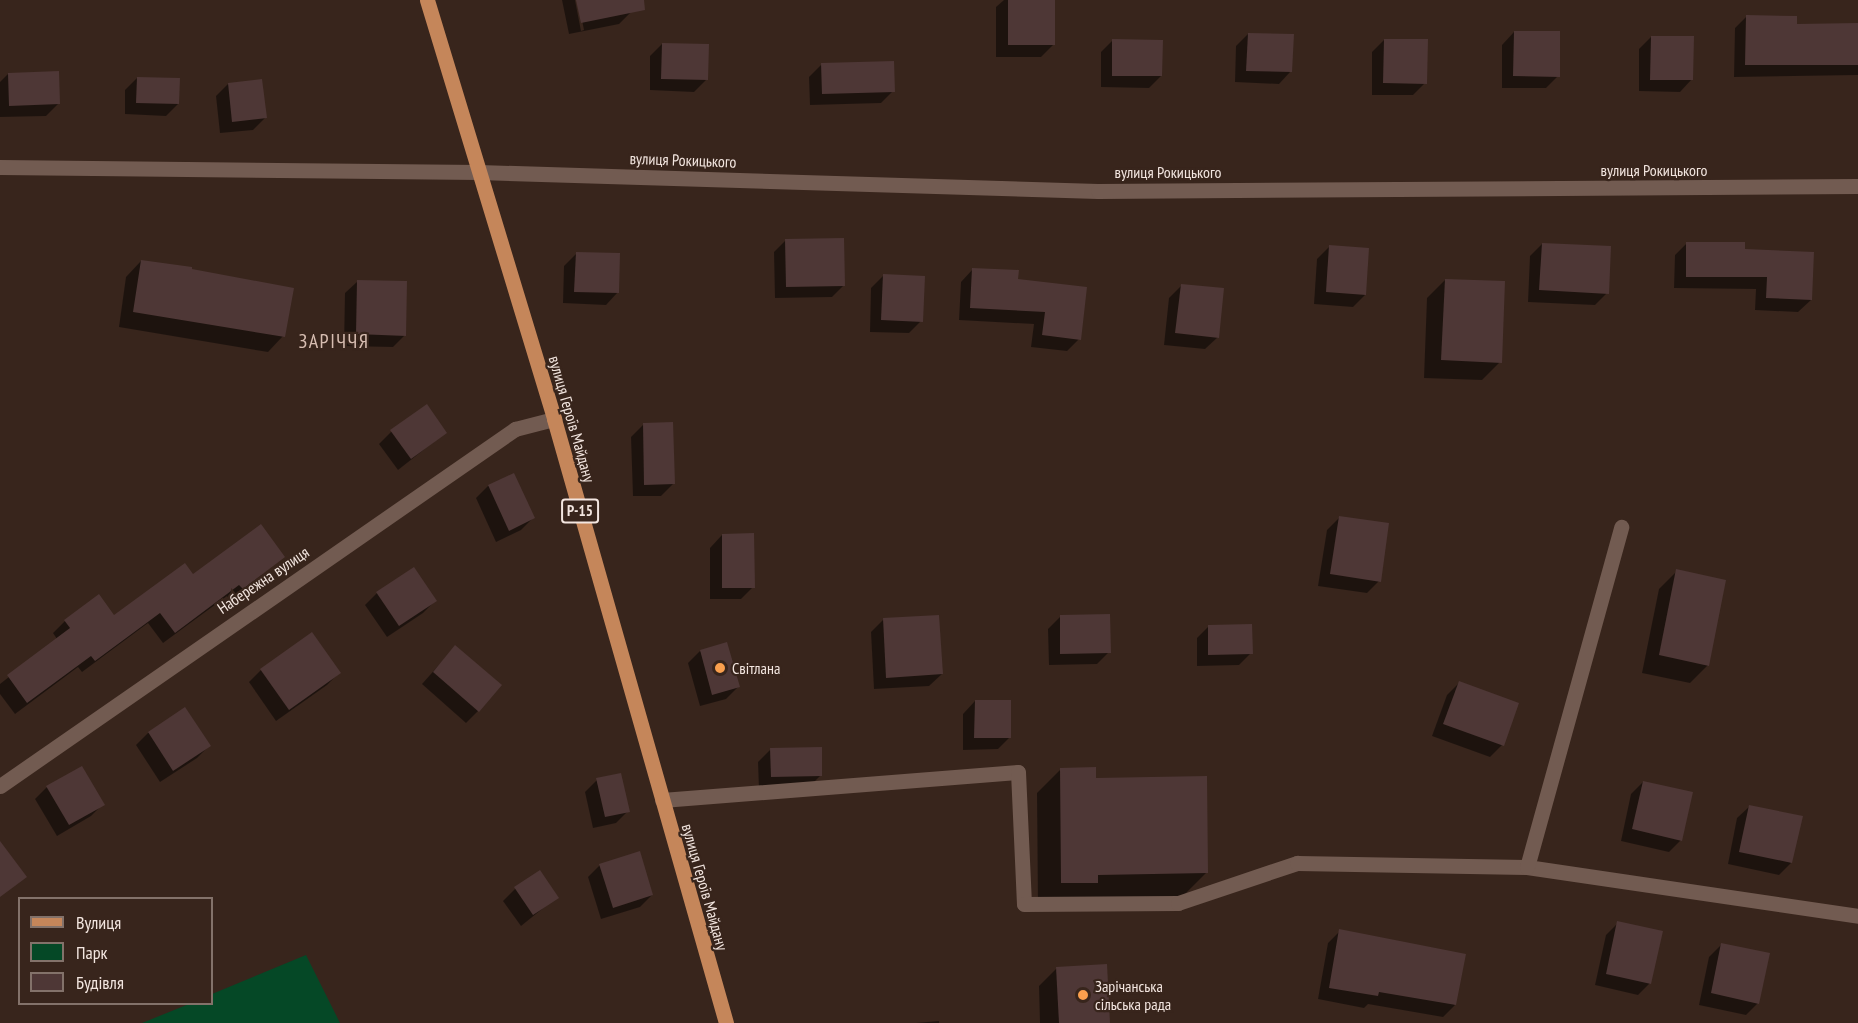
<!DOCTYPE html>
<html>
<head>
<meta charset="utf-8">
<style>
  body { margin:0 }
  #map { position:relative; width:1858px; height:1023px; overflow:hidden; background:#38251c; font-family:"PT Sans Narrow",sans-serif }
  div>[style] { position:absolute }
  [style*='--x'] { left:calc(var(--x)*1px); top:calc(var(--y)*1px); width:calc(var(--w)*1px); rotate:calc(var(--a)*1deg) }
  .green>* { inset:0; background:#054826 }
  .shadow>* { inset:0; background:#0007 }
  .building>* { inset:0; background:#4e3736 }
  .street>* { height:15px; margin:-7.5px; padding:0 7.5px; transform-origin:7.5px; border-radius:7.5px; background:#725b51 }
  .secondary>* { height:15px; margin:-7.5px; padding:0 7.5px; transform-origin:7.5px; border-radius:7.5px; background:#725b51 }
  .primary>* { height:15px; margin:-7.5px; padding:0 7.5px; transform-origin:7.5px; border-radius:7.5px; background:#c5865a }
  .dots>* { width:16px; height:16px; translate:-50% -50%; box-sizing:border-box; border:3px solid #38251c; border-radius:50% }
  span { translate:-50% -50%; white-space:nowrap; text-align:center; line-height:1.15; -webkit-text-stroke:4.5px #38251c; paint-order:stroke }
  .shield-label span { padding:2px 4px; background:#38251c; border:2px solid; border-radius:4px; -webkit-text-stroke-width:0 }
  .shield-label { font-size:15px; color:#f3e6e0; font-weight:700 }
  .street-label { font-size:16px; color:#f3e6e0 }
  .poi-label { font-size:16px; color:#f3e6e0 }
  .left { translate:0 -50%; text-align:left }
  .quarter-label { font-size:20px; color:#d7bdb1; letter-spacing:1.5px }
  .legend { position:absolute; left:18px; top:897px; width:195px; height:108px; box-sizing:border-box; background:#38251c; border:2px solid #83726a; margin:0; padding:8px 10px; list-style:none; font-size:18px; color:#f3e6e0 }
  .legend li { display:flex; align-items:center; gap:12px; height:30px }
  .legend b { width:30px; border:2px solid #83726a }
</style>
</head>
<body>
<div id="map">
  <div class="green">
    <div style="clip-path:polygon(306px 955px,340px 1023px,142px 1023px,189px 1004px,212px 1004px,212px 994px)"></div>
  </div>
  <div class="shadow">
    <div style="clip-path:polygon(562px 0,575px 0,581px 31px,584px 30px,578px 0,629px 0,631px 12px,619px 24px,569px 34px)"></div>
    <div style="clip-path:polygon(1004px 0,1053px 0,1053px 45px,1041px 57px,996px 57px,996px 7px)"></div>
    <div style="clip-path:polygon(1747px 16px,1795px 25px,1858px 25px,1858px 75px,1734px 77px,1735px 28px)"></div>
    <div style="clip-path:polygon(1514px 32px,1558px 76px,1546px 88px,1502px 88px,1502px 45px)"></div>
    <div style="clip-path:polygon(1248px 34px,1291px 71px,1279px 84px,1235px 82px,1236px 46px)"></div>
    <div style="clip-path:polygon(1651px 37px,1692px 79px,1680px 92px,1639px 91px,1639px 49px)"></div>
    <div style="clip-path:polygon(1113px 40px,1161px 76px,1149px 88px,1101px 87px,1101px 52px)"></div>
    <div style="clip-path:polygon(1384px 40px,1425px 83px,1413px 95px,1372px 95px,1372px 52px)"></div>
    <div style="clip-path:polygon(662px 44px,707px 79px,694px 92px,650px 90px,650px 56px)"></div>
    <div style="clip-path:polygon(821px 65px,893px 91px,881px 103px,810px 105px,809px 77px)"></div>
    <div style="clip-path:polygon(8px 74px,58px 104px,46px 116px,0 117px,0 82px)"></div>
    <div style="clip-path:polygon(137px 78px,178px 104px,166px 116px,125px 114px,125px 90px)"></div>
    <div style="clip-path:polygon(228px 84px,265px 118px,253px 130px,220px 133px,216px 96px)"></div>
    <div style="clip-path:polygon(786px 240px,844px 285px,832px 297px,775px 298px,774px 252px)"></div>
    <div style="clip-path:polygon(1687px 243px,1743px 250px,1811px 300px,1798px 312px,1755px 310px,1756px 289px,1674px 288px,1675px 255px)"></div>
    <div style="clip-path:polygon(1542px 244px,1607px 293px,1595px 305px,1528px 302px,1530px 256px)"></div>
    <div style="clip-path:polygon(1329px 247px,1365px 295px,1353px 307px,1314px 304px,1317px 259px)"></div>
    <div style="clip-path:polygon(576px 254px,618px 292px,606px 305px,563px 303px,564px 266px)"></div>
    <div style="clip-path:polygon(141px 261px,283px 336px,268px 352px,119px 327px,126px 277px)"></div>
    <div style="clip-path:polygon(973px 269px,1017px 281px,1079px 339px,1067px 351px,1031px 347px,1034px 324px,959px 320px,961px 282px)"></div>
    <div style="clip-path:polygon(883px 276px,921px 321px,909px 333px,870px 332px,871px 288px)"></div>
    <div style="clip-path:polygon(1445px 280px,1500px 362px,1482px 380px,1424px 378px,1427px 298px)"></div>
    <div style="clip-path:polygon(358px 281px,405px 335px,393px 347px,344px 346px,345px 293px)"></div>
    <div style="clip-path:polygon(1181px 286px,1218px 337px,1205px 349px,1164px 345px,1169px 298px)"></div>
    <div style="clip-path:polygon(643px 425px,674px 483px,661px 496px,633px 496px,631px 437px)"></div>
    <div style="clip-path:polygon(391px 432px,445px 433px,398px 470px,379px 444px)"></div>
    <div style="clip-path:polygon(513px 475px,533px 518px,521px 530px,496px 542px,476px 498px,488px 486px)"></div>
    <div style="clip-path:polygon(1339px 518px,1379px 581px,1367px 593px,1318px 586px,1327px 530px)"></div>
    <div style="clip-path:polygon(722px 535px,753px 587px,741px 599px,710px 599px,710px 548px)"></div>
    <div style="clip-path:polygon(283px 557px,230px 600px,227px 596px,163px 643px,148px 623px,82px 672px,78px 667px,15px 714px,0 694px,0 684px,57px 639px,53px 633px,65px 621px,114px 617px,193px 576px)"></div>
    <div style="clip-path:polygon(1677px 571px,1708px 665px,1690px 683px,1642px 673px,1659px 589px)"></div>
    <div style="clip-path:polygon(377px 593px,435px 601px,423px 613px,387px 637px,365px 605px)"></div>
    <div style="clip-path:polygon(1060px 617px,1109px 652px,1097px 664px,1049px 665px,1048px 629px)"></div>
    <div style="clip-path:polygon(883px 620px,942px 674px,929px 686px,874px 689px,871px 632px)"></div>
    <div style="clip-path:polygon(1209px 626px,1251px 653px,1239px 665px,1197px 666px,1197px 638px)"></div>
    <div style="clip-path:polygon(311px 634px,339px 673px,327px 685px,276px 721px,249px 682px,261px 670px)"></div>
    <div style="clip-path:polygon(455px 647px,478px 711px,466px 723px,422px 684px)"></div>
    <div style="clip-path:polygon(700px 651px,738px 687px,726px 699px,700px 706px,688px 663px)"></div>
    <div style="clip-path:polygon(1459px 683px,1502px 745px,1490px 757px,1432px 736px,1447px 695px)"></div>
    <div style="clip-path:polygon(975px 701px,1010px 737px,998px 749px,963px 750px,963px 714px)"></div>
    <div style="clip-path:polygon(185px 709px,209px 746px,197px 758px,160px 782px,136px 745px,148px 733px)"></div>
    <div style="clip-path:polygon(770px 750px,821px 775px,809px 787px,759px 789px,758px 762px)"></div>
    <div style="clip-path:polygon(1061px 769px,1095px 779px,1206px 873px,1183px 896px,1038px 906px,1037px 793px)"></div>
    <div style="clip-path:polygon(597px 780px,628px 811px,616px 823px,593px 828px,585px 792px)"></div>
    <div style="clip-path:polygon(1643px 782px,1681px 840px,1669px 852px,1621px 841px,1631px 794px)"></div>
    <div style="clip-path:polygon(47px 787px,103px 804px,91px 816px,57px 836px,35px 799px)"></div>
    <div style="clip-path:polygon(1750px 806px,1791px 863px,1779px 875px,1728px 864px,1737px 818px)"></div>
    <div style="clip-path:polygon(600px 865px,652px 895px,640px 907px,601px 919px,588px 877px)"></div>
    <div style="clip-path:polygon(515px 889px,557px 897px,521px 926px,503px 901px)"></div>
    <div style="clip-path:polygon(1618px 923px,1650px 983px,1638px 995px,1595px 985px,1606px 935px)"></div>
    <div style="clip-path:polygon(1340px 931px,1455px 1005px,1443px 1017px,1368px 1004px,1364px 1008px,1318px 999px,1328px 943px)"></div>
    <div style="clip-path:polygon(1721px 945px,1758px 1003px,1746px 1015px,1699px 1005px,1709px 957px)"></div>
    <div style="clip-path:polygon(1057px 968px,1109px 1023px,1040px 1023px,1039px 986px)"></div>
    <div style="clip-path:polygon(939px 1021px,939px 1023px,916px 1023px)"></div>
  </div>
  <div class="building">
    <div style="clip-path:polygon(576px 0,644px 0,645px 10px,581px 23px)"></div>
    <div style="clip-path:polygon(1008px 0,1055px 0,1055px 45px,1008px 45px)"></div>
    <div style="clip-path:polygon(1746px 15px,1797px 16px,1797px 24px,1858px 23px,1858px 65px,1745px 65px)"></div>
    <div style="clip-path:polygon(1514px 31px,1560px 31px,1560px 77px,1513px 76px)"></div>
    <div style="clip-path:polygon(1248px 33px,1294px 34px,1292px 72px,1246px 71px)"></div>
    <div style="clip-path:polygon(1651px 36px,1694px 36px,1693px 80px,1650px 80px)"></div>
    <div style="clip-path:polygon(1112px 39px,1163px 40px,1162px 76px,1112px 76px)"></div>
    <div style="clip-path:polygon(1384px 39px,1428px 39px,1427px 84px,1383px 83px)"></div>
    <div style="clip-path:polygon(662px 43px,709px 44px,708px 80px,661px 79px)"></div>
    <div style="clip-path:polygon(894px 61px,895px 92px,822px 94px,821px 63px)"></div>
    <div style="clip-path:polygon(59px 71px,60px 104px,9px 106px,8px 73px)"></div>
    <div style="clip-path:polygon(137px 77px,180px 78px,179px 104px,136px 103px)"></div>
    <div style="clip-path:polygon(262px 79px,267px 118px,232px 122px,228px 83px)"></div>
    <div style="clip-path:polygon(844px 238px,845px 286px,786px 287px,785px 239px)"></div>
    <div style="clip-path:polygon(1686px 242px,1745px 242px,1745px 249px,1814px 252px,1812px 300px,1766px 298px,1767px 277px,1686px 277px)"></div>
    <div style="clip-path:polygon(1542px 243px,1611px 246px,1609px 294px,1539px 290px)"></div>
    <div style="clip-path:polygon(1329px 245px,1369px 248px,1366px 295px,1326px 292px)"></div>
    <div style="clip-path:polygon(576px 252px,620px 253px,619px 293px,574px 292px)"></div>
    <div style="clip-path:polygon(141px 260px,192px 267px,192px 269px,294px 288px,285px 337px,133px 312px)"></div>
    <div style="clip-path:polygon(972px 268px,1019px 270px,1018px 279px,1087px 287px,1081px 340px,1042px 335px,1045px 312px,970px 308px)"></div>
    <div style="clip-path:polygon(883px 274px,925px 276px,923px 322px,881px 320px)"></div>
    <div style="clip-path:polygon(1445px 279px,1505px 281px,1502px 363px,1441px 360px)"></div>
    <div style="clip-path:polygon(357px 280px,407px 281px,406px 336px,356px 334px)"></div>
    <div style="clip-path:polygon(1181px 284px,1224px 288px,1219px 338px,1175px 333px)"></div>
    <div style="clip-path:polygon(427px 404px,447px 433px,411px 459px,390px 430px)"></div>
    <div style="clip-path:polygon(673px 422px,675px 484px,644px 485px,643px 423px)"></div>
    <div style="clip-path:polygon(514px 473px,535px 518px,509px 531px,488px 485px)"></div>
    <div style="clip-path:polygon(1339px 516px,1389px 523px,1381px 582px,1330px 574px)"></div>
    <div style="clip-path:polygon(261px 524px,285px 557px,243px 589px,239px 585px,175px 633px,160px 613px,95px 661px,91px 656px,27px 703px,7px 675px,70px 628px,64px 620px,99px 594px,114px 615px,185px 563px,193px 574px)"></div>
    <div style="clip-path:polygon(754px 533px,755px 588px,722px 588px,722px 534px)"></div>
    <div style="clip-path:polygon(414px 567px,437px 601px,399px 626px,376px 592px)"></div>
    <div style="clip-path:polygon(1676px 569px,1726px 580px,1709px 666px,1659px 655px)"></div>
    <div style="clip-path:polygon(1110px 614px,1111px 653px,1060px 654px,1060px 615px)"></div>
    <div style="clip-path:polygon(939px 615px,943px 674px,886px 678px,883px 618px)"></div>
    <div style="clip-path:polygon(1252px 624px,1253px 654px,1208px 655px,1208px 625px)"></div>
    <div style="clip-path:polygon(312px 632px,341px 673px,289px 710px,260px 669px)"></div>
    <div style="clip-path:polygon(727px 642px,740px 687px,712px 695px,700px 650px)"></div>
    <div style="clip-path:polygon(455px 645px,502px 685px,479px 712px,433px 672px)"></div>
    <div style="clip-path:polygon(1459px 681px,1519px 703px,1504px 746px,1443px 724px)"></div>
    <div style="clip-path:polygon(975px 700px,1011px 700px,1011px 738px,974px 738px)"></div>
    <div style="clip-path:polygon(185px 707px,211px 746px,173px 771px,148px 732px)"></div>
    <div style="clip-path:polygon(822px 747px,822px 776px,771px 777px,770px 748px)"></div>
    <div style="clip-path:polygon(82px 766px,105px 805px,69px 825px,46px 786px)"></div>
    <div style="clip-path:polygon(1096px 767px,1096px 778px,1207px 776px,1208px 873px,1098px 875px,1098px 883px,1061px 883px,1060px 768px)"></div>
    <div style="clip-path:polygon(621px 773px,630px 812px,605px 817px,596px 778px)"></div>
    <div style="clip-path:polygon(1643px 781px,1693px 792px,1682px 841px,1632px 829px)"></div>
    <div style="clip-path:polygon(1749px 805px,1803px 816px,1792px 863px,1739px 852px)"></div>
    <div style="clip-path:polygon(0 841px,27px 877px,0 897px)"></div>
    <div style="clip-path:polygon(640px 851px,653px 895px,613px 908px,599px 864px)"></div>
    <div style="clip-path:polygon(540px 870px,559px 898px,533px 915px,514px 887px)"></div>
    <div style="clip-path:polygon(1617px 921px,1663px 931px,1651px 984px,1606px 974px)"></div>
    <div style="clip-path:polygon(1339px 929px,1466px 954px,1456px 1005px,1379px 992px,1378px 996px,1329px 988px)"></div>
    <div style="clip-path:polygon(1721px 943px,1770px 953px,1759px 1004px,1711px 993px)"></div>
    <div style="clip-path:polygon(1107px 964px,1110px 1023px,1059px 1023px,1056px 967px)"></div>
  </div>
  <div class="street">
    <div style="--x:479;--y:172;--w:619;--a:1.76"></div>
    <div style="--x:1098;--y:191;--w:760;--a:-0.38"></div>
    <div style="--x:0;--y:786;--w:627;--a:-34.73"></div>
    <div style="--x:515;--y:429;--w:40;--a:-14.4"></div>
    <div style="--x:662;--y:800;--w:357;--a:-4.5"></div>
    <div style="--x:1018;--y:772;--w:132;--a:87.4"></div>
    <div style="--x:1024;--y:904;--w:154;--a:-0.4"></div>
    <div style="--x:1178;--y:903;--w:126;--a:-18.6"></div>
    <div style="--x:1297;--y:863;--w:230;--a:1"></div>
    <div style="--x:1527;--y:867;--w:335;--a:8.4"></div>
    <div style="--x:1527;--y:867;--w:353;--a:-74.5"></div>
  </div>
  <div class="secondary">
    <div style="--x:0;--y:167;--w:479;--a:0.6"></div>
  </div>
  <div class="primary">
    <div style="--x:427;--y:0;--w:438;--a:73.1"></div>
    <div style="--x:554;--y:419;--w:628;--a:74.1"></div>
  </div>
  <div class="dots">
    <div style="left:720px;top:668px;background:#fa9f4e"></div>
    <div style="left:1083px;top:995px;background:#fa9f4e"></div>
  </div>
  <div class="shield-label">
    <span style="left:580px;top:511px">Р-15</span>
  </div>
  <div class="street-label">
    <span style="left:683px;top:160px;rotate:2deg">вулиця Рокицького</span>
    <span style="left:1654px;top:170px">вулиця Рокицького</span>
    <span style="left:1168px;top:172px">вулиця Рокицького</span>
    <span style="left:572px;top:419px;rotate:74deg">вулиця Героїв Майдану</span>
    <span style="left:263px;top:580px;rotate:-34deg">Набережна вулиця</span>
    <span style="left:705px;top:887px;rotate:74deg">вулиця Героїв Майдану</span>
  </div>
  <div class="poi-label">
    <span class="left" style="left:732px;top:668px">Світлана</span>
    <span class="left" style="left:1095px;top:995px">Зарічанська<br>сільська рада</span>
  </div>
  <div class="quarter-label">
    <span style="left:334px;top:341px">ЗАРІЧЧЯ</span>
  </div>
  <ul class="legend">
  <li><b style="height:8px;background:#c5865a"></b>Вулиця</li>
  <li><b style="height:16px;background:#054826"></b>Парк</li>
  <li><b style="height:16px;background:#4e3736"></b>Будівля</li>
  </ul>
</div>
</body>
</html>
